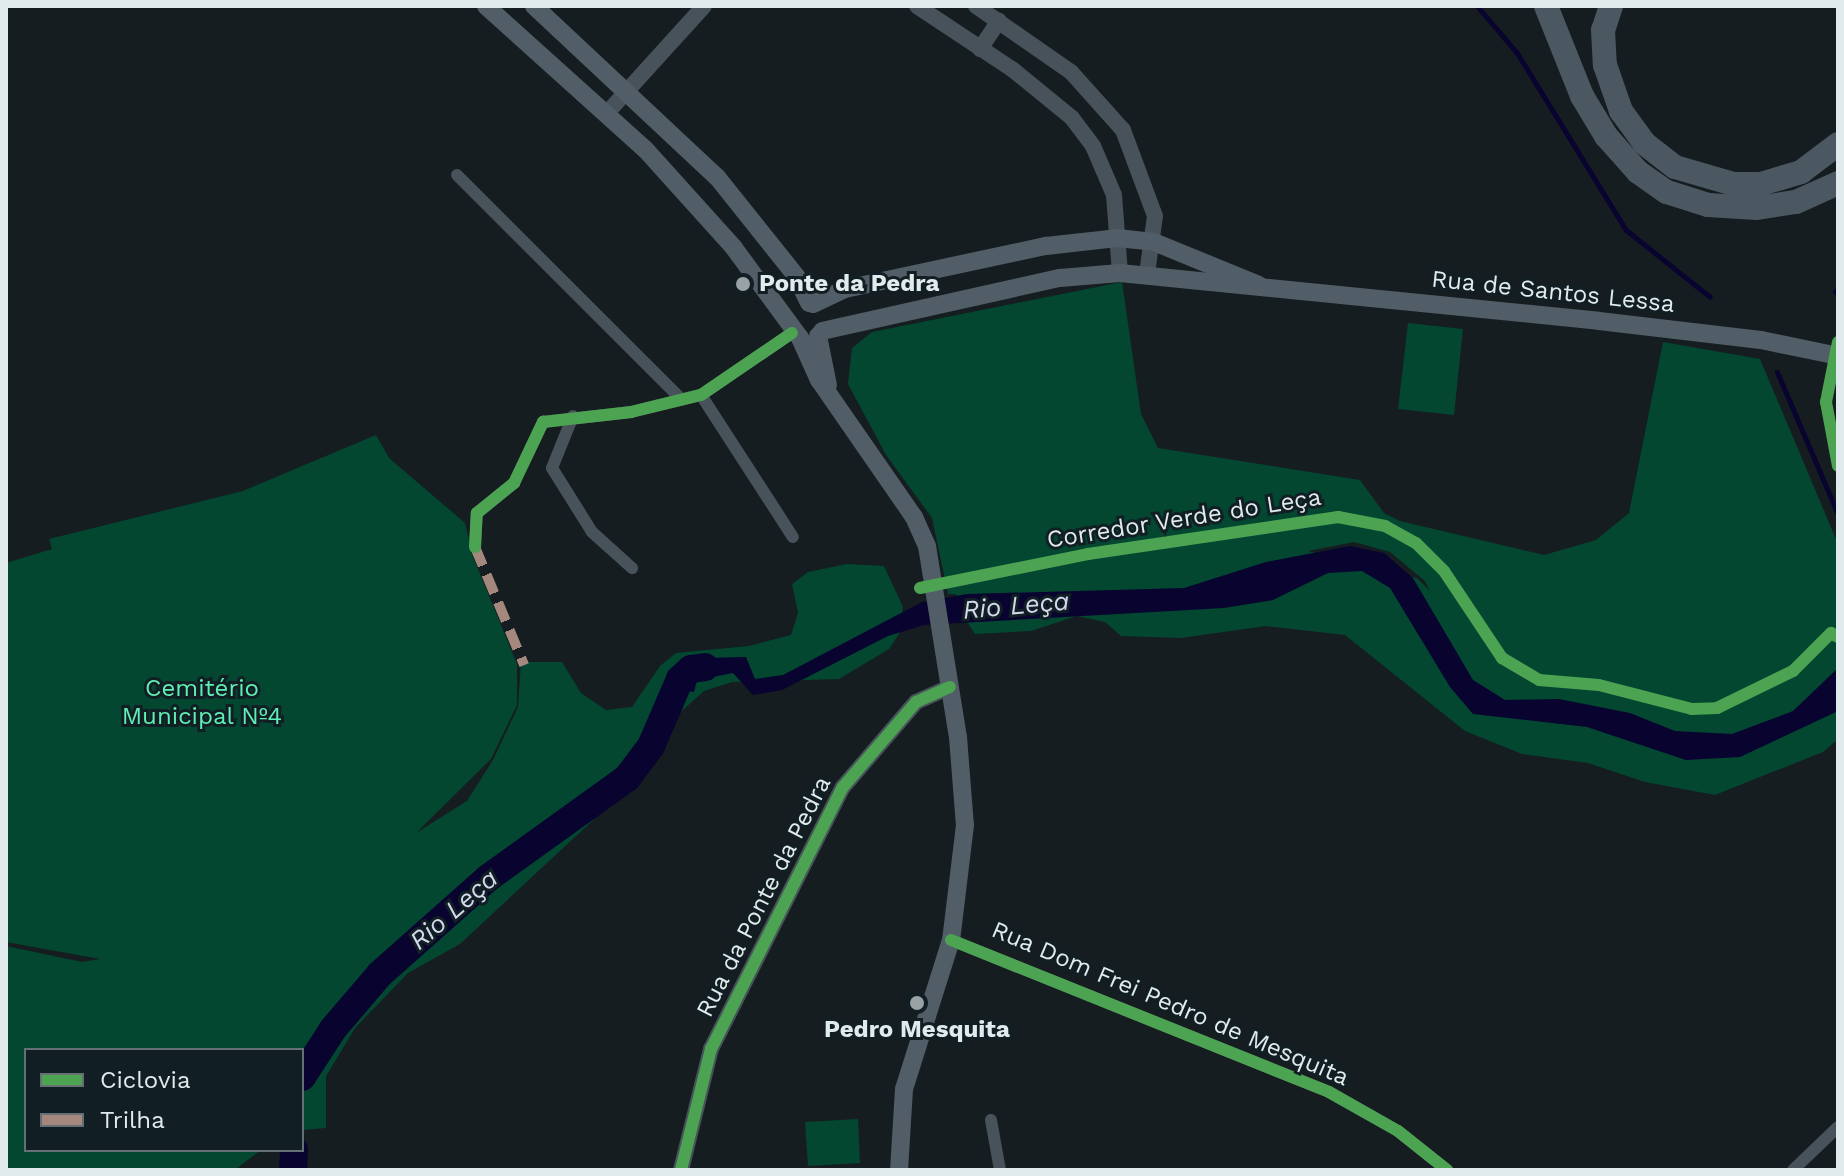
<!DOCTYPE html>
<html>
<head>
<meta charset="utf-8">
<style>
  body { margin:0 }
  #map { position:relative; width:1844px; height:1176px; overflow:hidden; background:#151d20; font-family:"Work Sans",sans-serif }
  div>[style] { position:absolute }
  [style*='--x'] { left:calc(var(--x)*1px); top:calc(var(--y)*1px); width:calc(var(--w)*1px); rotate:calc(var(--a)*1deg) }
  .green>* { inset:0; background:#034731 }
  .water>* { inset:0; background:#08032f }
  .stream>* { height:5px; margin:-2.5px; padding:0 2.5px; transform-origin:2.5px; border-radius:2.5px; background:#08032f }
  .river>* { height:28px; margin:-14px; padding:0 14px; transform-origin:14px; border-radius:14px; background:#08032f }
  .minor>* { height:12px; margin:-6px; padding:0 6px; transform-origin:6px; border-radius:6px; background:#48525a }
  .tertiary>* { height:16px; margin:-8px; padding:0 8px; transform-origin:8px; border-radius:8px; background:#48525a }
  .secondary>* { height:18px; margin:-9px; padding:0 9px; transform-origin:9px; border-radius:9px; background:#515d67 }
  .motorway>* { height:24px; margin:-12px; padding:0 12px; transform-origin:12px; border-radius:12px; background:#4b5862 }
  .quiet>* { height:10px; margin-top:-5px; transform-origin:0; background:repeating-linear-gradient(90deg,#a5887d 0 20px,transparent 0 30px) }
  .cycleway>* { height:12px; margin:-6px; padding:0 6px; transform-origin:6px; border-radius:6px; background:#4ca352 }
  .dots>* { width:22px; height:22px; translate:-50% -50%; box-sizing:border-box; border:4px solid #111f24; border-radius:50% }
  span { translate:-50% -50%; white-space:nowrap; text-align:center; line-height:1.15; -webkit-text-stroke:6px #111f24; paint-order:stroke }
  .poi-label { font-size:24px; color:#e1eaed; font-weight:700 }
  .left { translate:0 -50%; text-align:left }
  .street-label { font-size:24px; color:#e1eaed }
  .park-label { font-size:24px; color:#5fefb4 }
  .water-label { font-size:26px; color:#d4d8ee; font-style:italic }
  .frame { position:absolute; inset:0; border:8px solid #e1eaed; pointer-events:none }
  .legend { position:absolute; left:24px; top:1048px; width:280px; height:104px; box-sizing:border-box; background:#111f24; border:2px solid #647074; margin:0; padding:10px 14px; list-style:none; font-size:24px; color:#e1eaed }
  .legend li { display:flex; align-items:center; gap:16px; height:40px }
  .legend b { width:40px; border:2px solid #647074 }
</style>
</head>
<body>
<div id="map">
  <div class="green">
    <div style="clip-path:polygon(evenodd,1122px 282px,1141px 414px,1158px 448px,1360px 480px,1384px 513px,1400px 521px,1544px 555px,1596px 540px,1629px 513px,1663px 342px,1760px 359px,1838px 544px,1838px 739px,1823px 752px,1715px 795px,1645px 782px,1588px 763px,1522px 754px,1465px 731px,1345px 635px,1266px 626px,1181px 638px,1121px 636px,1105px 622px,1077px 616px,1031px 631px,975px 634px,959px 610px,956px 594px,948px 594px,932px 518px,886px 455px,848px 384px,852px 348px,872px 332px,1122px 282px,1354px 542px,1390px 552px,1425px 581px,1430px 591px,1417px 578px,1308px 551px,1354px 542px)"></div>
    <div style="clip-path:polygon(1408px 323px,1463px 329px,1454px 415px,1398px 409px)"></div>
    <div style="clip-path:polygon(376px 435px,389px 458px,465px 523px,473px 557px,517px 664px,517px 705px,491px 759px,416px 833px,467px 801px,493px 760px,518px 707px,521px 662px,562px 662px,581px 693px,606px 710px,632px 707px,660px 666px,676px 653px,749px 646px,791px 635px,798px 613px,792px 584px,808px 572px,847px 564px,884px 566px,903px 607px,899px 634px,889px 649px,839px 679px,732px 682px,704px 691px,675px 717px,652px 738px,637px 773px,605px 809px,460px 944px,408px 973px,355px 1028px,326px 1076px,326px 1128px,302px 1130px,302px 1050px,26px 1050px,26px 1150px,261px 1150px,235px 1170px,6px 1170px,6px 946px,82px 962px,100px 959px,6px 942px,6px 563px,52px 549px,49px 539px,243px 491px)"></div>
    <div style="clip-path:polygon(858px 1119px,860px 1163px,808px 1166px,805px 1122px)"></div>
  </div>
  <div class="water">
    <div style="clip-path:polygon(1350px 546px,1384px 553px,1413px 578px,1473px 680px,1505px 700px,1559px 699px,1630px 713px,1675px 731px,1732px 734px,1793px 711px,1838px 668px,1838px 711px,1740px 757px,1686px 760px,1587px 727px,1473px 714px,1450px 687px,1390px 588px,1362px 571px,1328px 573px,1273px 600px,1224px 608px,924px 625px,888px 636px,782px 690px,753px 695px,733px 673px,697px 680px,694px 692px,668px 688px,679px 662px,702px 658px,746px 657px,755px 679px,783px 675px,922px 602px,967px 594px,1184px 588px,1266px 562px)"></div>
  </div>
  <div class="stream">
    <div style="--x:1477;--y:6;--w:62;--a:49.6"></div>
    <div style="--x:1517;--y:53;--w:208;--a:58.4"></div>
    <div style="--x:1626;--y:230;--w:107;--a:38.6"></div>
    <div style="--x:1835;--y:292;--w:5;--a:-53"></div>
    <div style="--x:1777;--y:372;--w:155;--a:66.8"></div>
  </div>
  <div class="river">
    <div style="--x:302;--y:1077;--w:57;--a:-57.1"></div>
    <div style="--x:333;--y:1029;--w:72;--a:-49.5"></div>
    <div style="--x:380;--y:974;--w:144;--a:-41.6"></div>
    <div style="--x:488;--y:878;--w:171;--a:-35.7"></div>
    <div style="--x:627;--y:778;--w:40;--a:-53"></div>
    <div style="--x:651;--y:746;--w:73;--a:-66.6"></div>
    <div style="--x:680;--y:679;--w:15;--a:-42"></div>
    <div style="--x:691;--y:669;--w:14;--a:-8"></div>
    <div style="--x:293;--y:1170;--w:20;--a:-87"></div>
  </div>
  <div class="minor">
    <div style="--x:457;--y:175;--w:318;--a:45"></div>
    <div style="--x:701;--y:395;--w:169;--a:57.1"></div>
    <div style="--x:573;--y:416;--w:56;--a:112"></div>
    <div style="--x:552;--y:468;--w:75;--a:58"></div>
    <div style="--x:592;--y:532;--w:54;--a:42"></div>
    <div style="--x:475;--y:547;--w:34;--a:-87"></div>
    <div style="--x:477;--y:513;--w:48;--a:-39"></div>
    <div style="--x:514;--y:483;--w:68;--a:-64.6"></div>
    <div style="--x:543;--y:422;--w:89;--a:-6.5"></div>
    <div style="--x:631;--y:412;--w:72;--a:-13.7"></div>
    <div style="--x:701;--y:395;--w:110;--a:-34.3"></div>
    <div style="--x:951;--y:940;--w:407;--a:21.9"></div>
    <div style="--x:1329;--y:1092;--w:79;--a:29.5"></div>
    <div style="--x:1398;--y:1131;--w:63;--a:38.5"></div>
    <div style="--x:991;--y:1120;--w:51;--a:79.8"></div>
    <div style="--x:1793;--y:1170;--w:62;--a:-43.7"></div>
  </div>
  <div class="tertiary">
    <div style="--x:917;--y:6;--w:114;--a:33.6"></div>
    <div style="--x:1012;--y:69;--w:77;--a:39.2"></div>
    <div style="--x:1072;--y:118;--w:35;--a:53"></div>
    <div style="--x:1093;--y:146;--w:53;--a:66.8"></div>
    <div style="--x:1114;--y:195;--w:78;--a:85.6"></div>
    <div style="--x:976;--y:6;--w:116;--a:34.8"></div>
    <div style="--x:1071;--y:72;--w:78;--a:48.1"></div>
    <div style="--x:1123;--y:130;--w:92;--a:69.6"></div>
    <div style="--x:1155;--y:216;--w:59;--a:97.9"></div>
    <div style="--x:980;--y:49;--w:34;--a:-56"></div>
    <div style="--x:607;--y:113;--w:144;--a:-47.8"></div>
    <div style="--x:681;--y:1170;--w:125;--a:-76.1"></div>
    <div style="--x:711;--y:1049;--w:293;--a:-63.3"></div>
    <div style="--x:843;--y:787;--w:112;--a:-49.3"></div>
    <div style="--x:916;--y:702;--w:37;--a:-24"></div>
  </div>
  <div class="secondary">
    <div style="--x:486;--y:6;--w:214;--a:42"></div>
    <div style="--x:645;--y:149;--w:133;--a:48"></div>
    <div style="--x:734;--y:248;--w:112;--a:53.7"></div>
    <div style="--x:800;--y:338;--w:46;--a:65.7"></div>
    <div style="--x:819;--y:380;--w:167;--a:55.3"></div>
    <div style="--x:914;--y:517;--w:32;--a:66"></div>
    <div style="--x:927;--y:546;--w:193;--a:80.8"></div>
    <div style="--x:958;--y:737;--w:88;--a:85.5"></div>
    <div style="--x:965;--y:825;--w:116;--a:96.9"></div>
    <div style="--x:951;--y:940;--w:156;--a:107.5"></div>
    <div style="--x:904;--y:1089;--w:81;--a:93.5"></div>
    <div style="--x:534;--y:6;--w:250;--a:43.1"></div>
    <div style="--x:717;--y:177;--w:127;--a:51.4"></div>
    <div style="--x:796;--y:276;--w:30;--a:64"></div>
    <div style="--x:813;--y:304;--w:35;--a:-25"></div>
    <div style="--x:845;--y:289;--w:206;--a:-12.1"></div>
    <div style="--x:1046;--y:246;--w:71;--a:-6.4"></div>
    <div style="--x:1117;--y:238;--w:37;--a:6"></div>
    <div style="--x:1154;--y:242;--w:113;--a:22.3"></div>
    <div style="--x:822;--y:331;--w:244;--a:-12.6"></div>
    <div style="--x:1060;--y:278;--w:60;--a:-4.8"></div>
    <div style="--x:1120;--y:273;--w:481;--a:5.7"></div>
    <div style="--x:1599;--y:321;--w:163;--a:6.7"></div>
    <div style="--x:1761;--y:340;--w:79;--a:11.7"></div>
    <div style="--x:818;--y:336;--w:50;--a:78.5"></div>
  </div>
  <div class="motorway">
    <div style="--x:1546;--y:6;--w:97;--a:68.2"></div>
    <div style="--x:1582;--y:96;--w:47;--a:59"></div>
    <div style="--x:1606;--y:136;--w:48;--a:48.4"></div>
    <div style="--x:1638;--y:172;--w:35;--a:35"></div>
    <div style="--x:1667;--y:192;--w:43;--a:17.6"></div>
    <div style="--x:1708;--y:205;--w:49;--a:3.5"></div>
    <div style="--x:1757;--y:208;--w:39;--a:-9"></div>
    <div style="--x:1796;--y:202;--w:46;--a:-24.3"></div>
    <div style="--x:1611;--y:6;--w:25;--a:108"></div>
    <div style="--x:1603;--y:30;--w:35;--a:87"></div>
    <div style="--x:1605;--y:65;--w:49;--a:70.8"></div>
    <div style="--x:1621;--y:111;--w:39;--a:54"></div>
    <div style="--x:1644;--y:143;--w:39;--a:38"></div>
    <div style="--x:1675;--y:167;--w:61;--a:16.1"></div>
    <div style="--x:1734;--y:184;--w:27;--a:0"></div>
    <div style="--x:1761;--y:184;--w:42;--a:-16.7"></div>
    <div style="--x:1801;--y:172;--w:46;--a:-37.1"></div>
  </div>
  <div class="quiet">
    <div style="--x:475;--y:547;--w:128;--a:67.4"></div>
  </div>
  <div class="cycleway">
    <div style="--x:1838;--y:342;--w:61;--a:101.3"></div>
    <div style="--x:1826;--y:402;--w:65;--a:79.4"></div>
    <div style="--x:475;--y:547;--w:34;--a:-87"></div>
    <div style="--x:477;--y:513;--w:48;--a:-39"></div>
    <div style="--x:514;--y:483;--w:68;--a:-64.6"></div>
    <div style="--x:543;--y:422;--w:89;--a:-6.5"></div>
    <div style="--x:631;--y:412;--w:72;--a:-13.7"></div>
    <div style="--x:701;--y:395;--w:110;--a:-34.3"></div>
    <div style="--x:920;--y:588;--w:171;--a:-11.4"></div>
    <div style="--x:1088;--y:554;--w:253;--a:-8.4"></div>
    <div style="--x:1338;--y:517;--w:48;--a:10.8"></div>
    <div style="--x:1385;--y:526;--w:35;--a:29"></div>
    <div style="--x:1416;--y:543;--w:40;--a:45"></div>
    <div style="--x:1444;--y:571;--w:105;--a:56.3"></div>
    <div style="--x:1502;--y:658;--w:43;--a:30.7"></div>
    <div style="--x:1539;--y:680;--w:60;--a:4.8"></div>
    <div style="--x:1599;--y:685;--w:96;--a:14.5"></div>
    <div style="--x:1692;--y:709;--w:25;--a:-2"></div>
    <div style="--x:1717;--y:708;--w:85;--a:-26"></div>
    <div style="--x:1793;--y:671;--w:54;--a:-45"></div>
    <div style="--x:1831;--y:633;--w:8;--a:30"></div>
    <div style="--x:951;--y:940;--w:407;--a:21.9"></div>
    <div style="--x:1329;--y:1092;--w:79;--a:29.5"></div>
    <div style="--x:1398;--y:1131;--w:63;--a:38.5"></div>
    <div style="--x:681;--y:1170;--w:125;--a:-76.1"></div>
    <div style="--x:711;--y:1049;--w:293;--a:-63.3"></div>
    <div style="--x:843;--y:787;--w:112;--a:-49.3"></div>
    <div style="--x:916;--y:702;--w:37;--a:-24"></div>
  </div>
  <div class="dots">
    <div style="left:743px;top:284px;background:#9aa2a5"></div>
    <div style="left:917px;top:1003px;background:#9aa2a5"></div>
  </div>
  <div class="poi-label">
    <span class="left" style="left:759px;top:284px">Ponte da Pedra</span>
    <span style="left:917px;top:1030px">Pedro Mesquita</span>
  </div>
  <div class="street-label">
    <span style="left:1553px;top:292px;rotate:6deg">Rua de Santos Lessa</span>
    <span style="left:1184px;top:519px;rotate:-9deg">Corredor Verde do Leça</span>
    <span style="left:764px;top:897px;rotate:-63deg">Rua da Ponte da Pedra</span>
    <span style="left:1170px;top:1004px;rotate:23deg">Rua Dom Frei Pedro de Mesquita</span>
  </div>
  <div class="park-label">
    <span style="left:202px;top:703px">Cemitério<br>Municipal Nº4</span>
  </div>
  <div class="water-label">
    <span style="left:1016px;top:606px;rotate:-5deg">Rio Leça</span>
    <span style="left:454px;top:910px;rotate:-41deg">Rio Leça</span>
  </div>
  <div class="frame"></div>
  <ul class="legend">
  <li><b style="height:10px;background:#4ca352"></b>Ciclovia</li>
  <li><b style="height:10px;background:#a5887d"></b>Trilha</li>
  </ul>
</div>
</body>
</html>
